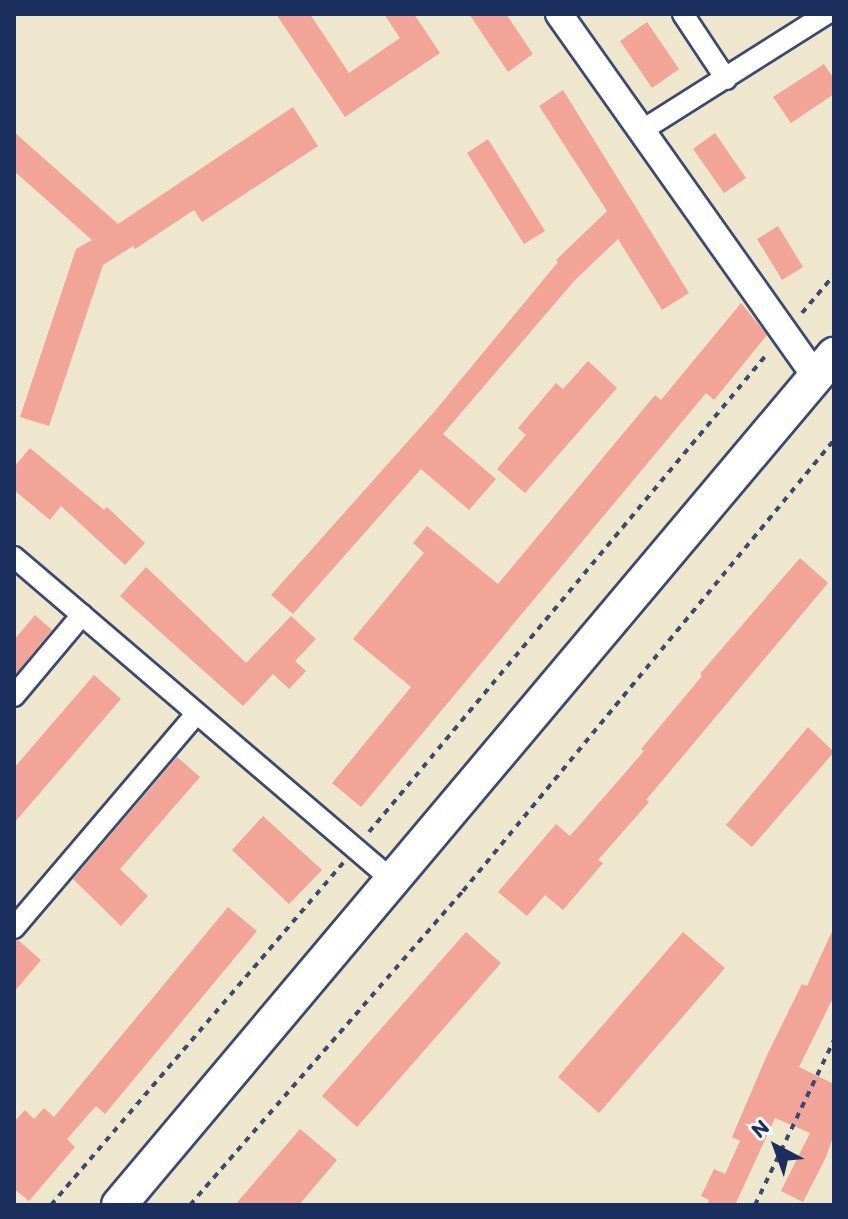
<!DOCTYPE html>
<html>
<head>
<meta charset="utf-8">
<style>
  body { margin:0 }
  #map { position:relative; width:848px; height:1219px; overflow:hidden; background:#eee6cd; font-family:Itim,sans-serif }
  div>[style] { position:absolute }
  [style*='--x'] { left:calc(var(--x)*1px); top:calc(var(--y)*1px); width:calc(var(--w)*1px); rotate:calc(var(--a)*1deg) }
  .building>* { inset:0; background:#f2a498 }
  .path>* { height:4px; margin-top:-2px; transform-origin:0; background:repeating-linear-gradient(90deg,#3b4a6f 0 6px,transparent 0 12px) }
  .roads { filter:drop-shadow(2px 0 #3b4a6f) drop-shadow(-2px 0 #3b4a6f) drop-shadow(0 2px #3b4a6f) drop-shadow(0 -2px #3b4a6f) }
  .minor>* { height:20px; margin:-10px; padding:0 10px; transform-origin:10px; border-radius:10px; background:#fff }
  .tertiary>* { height:26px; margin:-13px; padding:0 13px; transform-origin:13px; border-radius:13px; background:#fff }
  .primary>* { height:34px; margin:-17px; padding:0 17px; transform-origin:17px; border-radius:17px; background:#fff }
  span { translate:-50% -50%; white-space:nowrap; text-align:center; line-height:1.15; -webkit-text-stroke:7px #f6f6f2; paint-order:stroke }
  .frame { position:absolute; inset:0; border:16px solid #1b2f5e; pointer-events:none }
  .north { position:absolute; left:736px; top:1107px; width:80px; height:80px; -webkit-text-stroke:6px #f6f6f2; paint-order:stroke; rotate:319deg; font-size:22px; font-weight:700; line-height:32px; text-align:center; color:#1b2f5e }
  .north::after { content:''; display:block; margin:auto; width:28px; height:36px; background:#1b2f5e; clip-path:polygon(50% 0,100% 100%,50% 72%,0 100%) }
</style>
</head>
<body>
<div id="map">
  <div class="building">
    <div style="clip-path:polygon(276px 14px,310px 14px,349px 73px,400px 38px,384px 14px,414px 14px,440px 53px,345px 117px)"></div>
    <div style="clip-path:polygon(469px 14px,506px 14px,533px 54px,508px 72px)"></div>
    <div style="clip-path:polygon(647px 22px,679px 69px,652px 88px,620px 41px)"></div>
    <div style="clip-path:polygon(824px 64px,834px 79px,834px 94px,791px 123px,773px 97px)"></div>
    <div style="clip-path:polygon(563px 90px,689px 293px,662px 310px,618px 239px,575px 280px,443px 434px,496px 479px,469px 510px,421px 469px,293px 614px,271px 595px,434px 412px,558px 262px,556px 260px,607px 211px,539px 106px)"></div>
    <div style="clip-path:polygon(293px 107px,318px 146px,202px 222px,194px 210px,135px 249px,133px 246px,103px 265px,49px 426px,20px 417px,76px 249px,92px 240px,14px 171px,14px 132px,118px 224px)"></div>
    <div style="clip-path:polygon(715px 133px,746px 178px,724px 193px,693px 149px)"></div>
    <div style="clip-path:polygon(488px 139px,545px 231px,524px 244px,467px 153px)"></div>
    <div style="clip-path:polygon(778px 226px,803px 267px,782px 280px,757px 239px)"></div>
    <div style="clip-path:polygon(741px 303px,767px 335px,714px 400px,706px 393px,361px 807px,332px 783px,411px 687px,353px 639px,424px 553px,413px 543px,427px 526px,498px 584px,655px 395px,661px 400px)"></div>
    <div style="clip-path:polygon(588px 361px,617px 388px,525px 493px,497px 469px,526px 435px,518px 428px,556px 383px,563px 389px)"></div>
    <div style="clip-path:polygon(30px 448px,104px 510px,107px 507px,145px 543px,125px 565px,61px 506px,50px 520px,14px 490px,14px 467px)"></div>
    <div style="clip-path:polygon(800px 558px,828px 583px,646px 800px,649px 802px,598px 860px,603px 863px,563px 910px,545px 895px,527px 916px,498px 892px,556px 824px,570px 836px,644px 751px,641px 749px,702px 676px,700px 674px)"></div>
    <div style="clip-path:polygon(146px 567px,246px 663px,291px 616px,316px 639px,295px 661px,306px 671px,289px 689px,273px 674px,243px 706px,120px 596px)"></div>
    <div style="clip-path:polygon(35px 615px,52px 630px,14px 676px,14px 640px)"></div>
    <div style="clip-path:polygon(94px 675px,121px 699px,14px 823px,14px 768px)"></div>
    <div style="clip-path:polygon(808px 727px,834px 752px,752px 847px,726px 825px)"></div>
    <div style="clip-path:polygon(177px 757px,200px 777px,120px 869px,148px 896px,121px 926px,73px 879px)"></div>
    <div style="clip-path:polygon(263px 816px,322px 870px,289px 904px,232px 850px)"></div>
    <div style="clip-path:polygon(228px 907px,257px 931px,105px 1114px,96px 1106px,67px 1139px,75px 1147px,29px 1201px,14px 1189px,14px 1122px,25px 1110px,34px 1119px,44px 1108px,54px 1117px)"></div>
    <div style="clip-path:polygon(834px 927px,834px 996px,799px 1067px,834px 1084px,834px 1134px,826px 1157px,803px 1202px,781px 1191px,810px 1133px,775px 1118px,735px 1205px,707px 1205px,709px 1200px,701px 1196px,714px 1169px,725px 1174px,740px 1141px,732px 1137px,767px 1055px,802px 984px,807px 986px)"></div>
    <div style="clip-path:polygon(466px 932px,501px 963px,357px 1127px,322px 1096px)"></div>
    <div style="clip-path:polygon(683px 932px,725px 968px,599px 1113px,558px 1077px)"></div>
    <div style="clip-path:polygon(18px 940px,41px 960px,14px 992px,14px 941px)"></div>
    <div style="clip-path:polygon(300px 1129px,337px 1160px,299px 1205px,235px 1205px)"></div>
  </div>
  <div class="path">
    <div style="--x:802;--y:313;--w:50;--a:-49.9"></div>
    <div style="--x:369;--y:832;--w:623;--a:-50.21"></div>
    <div style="--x:51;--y:1205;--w:450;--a:-49.5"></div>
    <div style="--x:190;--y:1205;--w:416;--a:-49"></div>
    <div style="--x:463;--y:891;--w:584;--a:-50.56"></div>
    <div style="--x:755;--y:1205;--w:183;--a:-64.4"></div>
  </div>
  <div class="roads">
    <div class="minor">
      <div style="--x:683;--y:14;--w:78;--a:56.5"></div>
      <div style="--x:641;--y:131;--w:219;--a:-32.3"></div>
      <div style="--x:14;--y:557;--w:496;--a:40.5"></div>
      <div style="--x:14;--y:696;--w:106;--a:-50"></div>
      <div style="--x:14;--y:928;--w:282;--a:-49.6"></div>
    </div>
    <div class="tertiary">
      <div style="--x:559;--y:14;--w:445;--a:54.7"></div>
    </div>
    <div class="primary">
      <div style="--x:119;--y:1205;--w:1111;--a:-49.93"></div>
    </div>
  </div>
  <div class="frame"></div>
  <div class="north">N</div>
</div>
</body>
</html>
